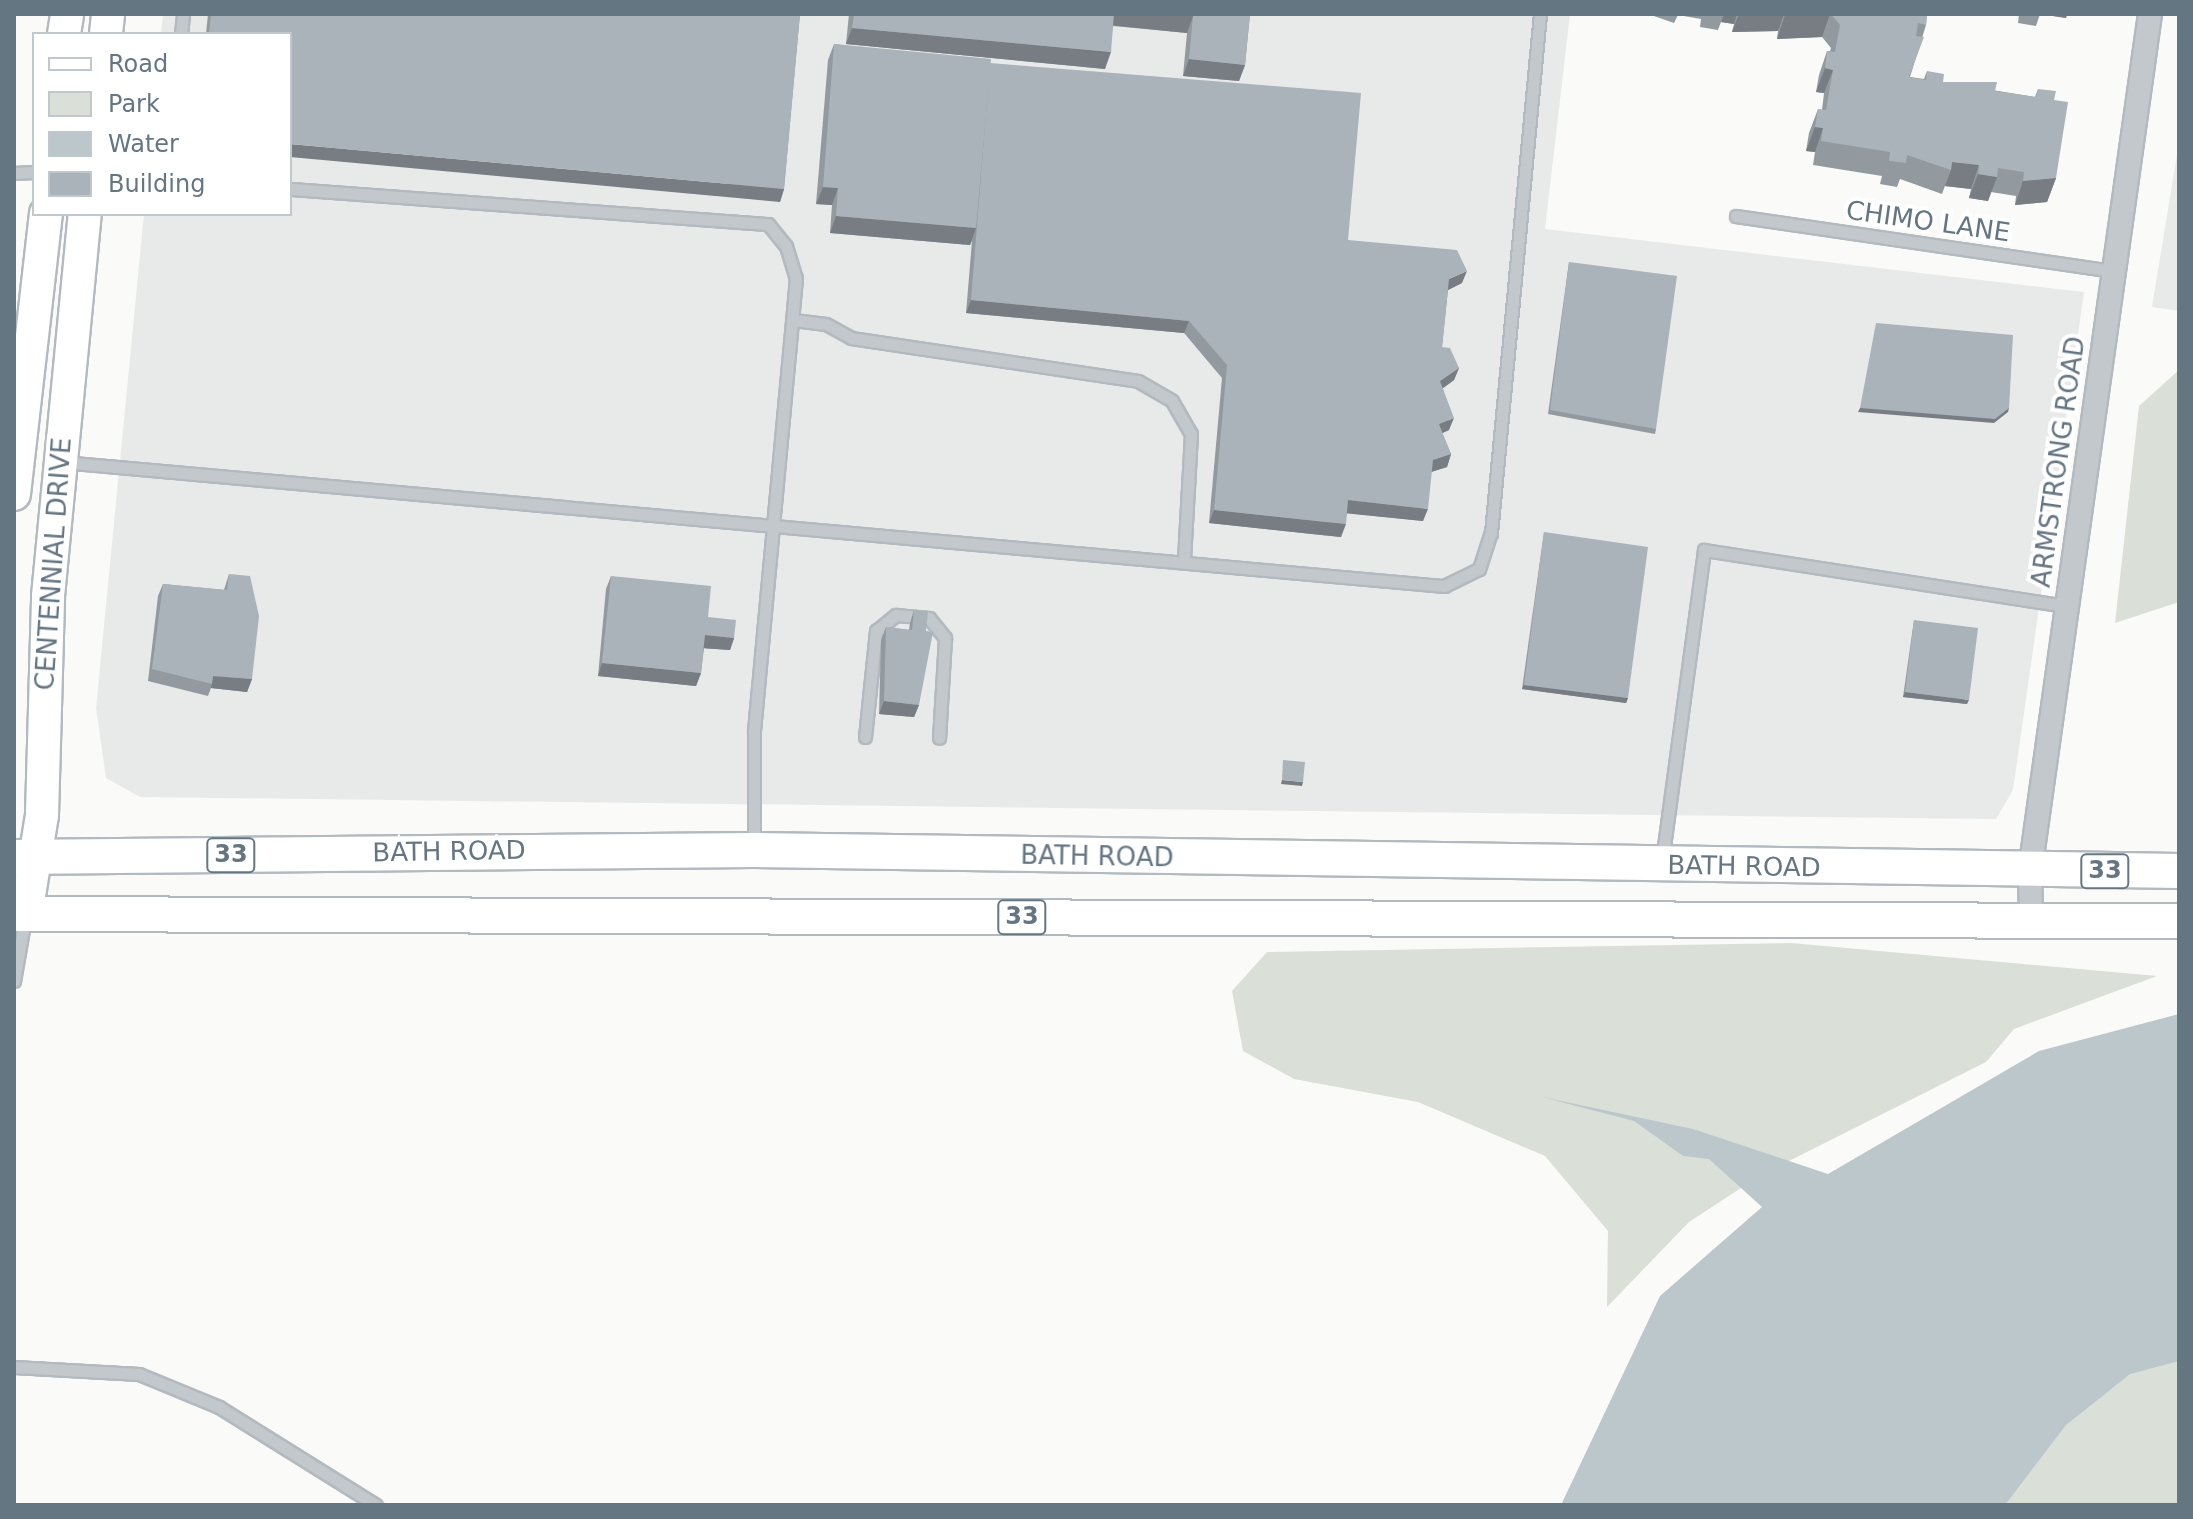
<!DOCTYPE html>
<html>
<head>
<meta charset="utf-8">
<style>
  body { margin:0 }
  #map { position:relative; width:2193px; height:1519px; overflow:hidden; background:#fafaf8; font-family:"DejaVu Sans",sans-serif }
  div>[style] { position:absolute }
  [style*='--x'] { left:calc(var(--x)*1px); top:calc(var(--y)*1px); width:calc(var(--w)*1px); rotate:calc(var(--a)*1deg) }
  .built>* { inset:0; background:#e8e9e9 }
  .green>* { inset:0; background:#dadfd7 }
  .water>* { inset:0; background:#bbc7cb }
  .roads { filter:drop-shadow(2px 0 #b3babf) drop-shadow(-2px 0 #b3babf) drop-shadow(0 2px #b3babf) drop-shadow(0 -2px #b3babf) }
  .lane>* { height:11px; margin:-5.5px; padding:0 5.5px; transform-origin:5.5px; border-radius:5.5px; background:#c3c8cc }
  .street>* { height:22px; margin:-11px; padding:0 11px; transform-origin:11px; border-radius:11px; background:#c3c8cc }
  .secondary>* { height:32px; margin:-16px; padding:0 16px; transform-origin:16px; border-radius:16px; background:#fff }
  .primary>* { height:34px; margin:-17px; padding:0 17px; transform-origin:17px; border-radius:17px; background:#fff }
  .wall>* { inset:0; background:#929a9f }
  .shaded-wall>* { inset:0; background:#777d82 }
  .building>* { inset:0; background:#aab3b9 }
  span { translate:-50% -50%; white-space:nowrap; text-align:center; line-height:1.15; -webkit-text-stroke:8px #fff; paint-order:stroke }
  .shield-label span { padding:2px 6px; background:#fff; border:2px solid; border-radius:6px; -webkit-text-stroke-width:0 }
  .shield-label { font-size:24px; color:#657683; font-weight:700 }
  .street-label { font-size:26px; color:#657683 }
  .frame { position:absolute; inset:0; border:16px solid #657683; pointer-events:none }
  .legend { position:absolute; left:32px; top:32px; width:260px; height:184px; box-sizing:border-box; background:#fff; border:2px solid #c1c8cd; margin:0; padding:10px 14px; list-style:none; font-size:24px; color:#657683 }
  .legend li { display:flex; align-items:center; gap:16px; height:40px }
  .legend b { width:40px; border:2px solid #c1c8cd }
</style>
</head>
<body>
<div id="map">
  <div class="built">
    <div style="clip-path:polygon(163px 14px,1570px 14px,1545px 229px,2084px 292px,2013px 790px,1996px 819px,140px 797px,106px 778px,96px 708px,144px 214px,290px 214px,290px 34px,161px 34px)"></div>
    <div style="clip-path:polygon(2179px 142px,2179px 311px,2152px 307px)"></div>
  </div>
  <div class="green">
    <div style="clip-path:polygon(2179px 370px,2179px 602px,2115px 623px,2139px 406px)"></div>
    <div style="clip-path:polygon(1791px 943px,2157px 976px,2014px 1029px,1986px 1062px,1761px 1175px,1689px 1222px,1607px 1307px,1608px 1231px,1545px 1156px,1418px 1102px,1294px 1079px,1243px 1051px,1232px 991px,1267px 952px)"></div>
    <div style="clip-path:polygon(2179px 1300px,2179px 1505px,2005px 1505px,2033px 1463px,2037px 1403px)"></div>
  </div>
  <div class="water">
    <div style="clip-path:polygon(2179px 1014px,2179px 1361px,2130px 1374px,2066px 1425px,2005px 1505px,1561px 1505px,1660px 1296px,1762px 1207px,1709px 1159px,1683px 1156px,1634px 1121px,1542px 1097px,1693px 1129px,1828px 1174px,2039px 1051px)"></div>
  </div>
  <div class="roads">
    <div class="lane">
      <div style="--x:181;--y:34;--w:20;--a:-84"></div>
      <div style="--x:14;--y:173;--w:20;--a:-3"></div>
      <div style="--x:290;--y:189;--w:479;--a:4.2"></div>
      <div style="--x:768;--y:224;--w:28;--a:51"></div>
      <div style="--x:786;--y:246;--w:34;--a:73"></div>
      <div style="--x:796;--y:278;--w:456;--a:95.3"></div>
      <div style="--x:754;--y:732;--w:114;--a:90"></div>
      <div style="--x:1736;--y:216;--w:383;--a:8.3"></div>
      <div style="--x:793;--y:320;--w:33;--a:7"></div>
      <div style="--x:826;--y:324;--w:29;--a:29"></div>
      <div style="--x:851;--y:338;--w:290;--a:8.5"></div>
      <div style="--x:1138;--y:381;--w:39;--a:30"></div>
      <div style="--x:1172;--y:401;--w:38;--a:60"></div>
      <div style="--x:1191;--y:434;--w:126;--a:93.2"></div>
      <div style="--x:62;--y:462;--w:1388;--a:5.13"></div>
      <div style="--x:1444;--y:586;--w:39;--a:-26"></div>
      <div style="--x:1479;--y:569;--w:38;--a:-72"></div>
      <div style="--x:1491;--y:533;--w:521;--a:-84.61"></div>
      <div style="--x:865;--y:737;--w:107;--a:-84.1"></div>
      <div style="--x:876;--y:631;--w:26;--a:-39"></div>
      <div style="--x:896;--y:615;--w:33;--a:5"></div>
      <div style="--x:929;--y:618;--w:26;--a:51"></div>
      <div style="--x:945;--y:638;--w:100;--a:93.4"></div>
      <div style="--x:1662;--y:861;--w:314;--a:-82.3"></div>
      <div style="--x:1704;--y:550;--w:367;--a:8.8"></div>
      <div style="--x:14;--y:981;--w:64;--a:-80.1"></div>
      <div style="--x:14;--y:1367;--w:125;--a:3.2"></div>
      <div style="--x:139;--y:1374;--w:87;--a:22.4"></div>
      <div style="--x:219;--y:1407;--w:185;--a:32"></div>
    </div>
    <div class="street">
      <div style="--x:2031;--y:919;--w:48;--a:-91.2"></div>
      <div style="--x:2030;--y:871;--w:865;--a:-82.03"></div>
    </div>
    <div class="secondary">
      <div style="--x:64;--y:34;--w:20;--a:-81"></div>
      <div style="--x:106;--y:34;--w:20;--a:-84"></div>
      <div style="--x:14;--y:494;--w:282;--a:-83.5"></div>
      <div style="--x:26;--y:914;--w:100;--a:-80.8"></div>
      <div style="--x:42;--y:815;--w:219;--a:-88.4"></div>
      <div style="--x:48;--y:596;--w:384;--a:-84.5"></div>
    </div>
    <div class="primary">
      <div style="--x:14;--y:857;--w:740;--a:-0.54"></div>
      <div style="--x:754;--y:850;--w:1425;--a:0.84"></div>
      <div style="--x:14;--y:914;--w:2165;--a:0.19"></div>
    </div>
  </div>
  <div class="wall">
    <div style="clip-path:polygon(208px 14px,800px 14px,784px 189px,780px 202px,290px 34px,206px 34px)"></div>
    <div style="clip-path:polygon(849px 14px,1250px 14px,1245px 65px,1239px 81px,1183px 76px,1187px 33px,1113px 26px,1105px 69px,846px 44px)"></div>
    <div style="clip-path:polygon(1648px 14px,1927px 14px,1926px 25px,1910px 77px,1924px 79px,1927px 71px,1943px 82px,2035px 97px,2038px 89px,2054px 100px,2056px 178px,2047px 202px,2015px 205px,2016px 196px,1991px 192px,1988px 201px,1969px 198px,1971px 189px,1945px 186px,1942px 194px,1900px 179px,1897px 187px,1880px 184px,1882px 176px,1813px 165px,1815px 152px,1806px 151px,1809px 133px,1818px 109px,1822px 110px,1824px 93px,1816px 92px,1819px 75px,1827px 51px,1830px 51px,1831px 48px,1822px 37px,1777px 39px,1778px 31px,1732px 32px,1734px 24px,1721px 22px,1718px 30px,1700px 27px,1701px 19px,1678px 15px,1674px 23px)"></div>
    <div style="clip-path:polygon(2019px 14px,2067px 14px,2066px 18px,2040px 14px,2036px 26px,2018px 23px)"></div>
    <div style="clip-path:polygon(834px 44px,990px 63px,1348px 240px,1462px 283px,1448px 290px,1442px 347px,1459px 368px,1454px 380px,1443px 388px,1449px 430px,1442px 433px,1451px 454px,1447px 467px,1431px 472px,1423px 521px,1347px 513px,1341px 537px,1209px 523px,1222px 378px,1184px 333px,966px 313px,972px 241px,970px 245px,830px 233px,832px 205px,816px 204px,828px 60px)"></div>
    <div style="clip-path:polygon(1569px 262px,1656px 429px,1655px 434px,1548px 414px)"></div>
    <div style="clip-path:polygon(1544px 532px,1628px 698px,1626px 703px,1522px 689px)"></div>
    <div style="clip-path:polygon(229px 574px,252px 679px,247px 692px,211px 688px,208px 696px,148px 681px,158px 596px,163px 584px,224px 590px)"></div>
    <div style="clip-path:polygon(611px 576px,708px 617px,734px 638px,730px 650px,704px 648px,701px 673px,696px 686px,598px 676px,606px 589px)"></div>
    <div style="clip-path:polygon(914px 610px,919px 705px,914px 717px,879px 714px,881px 640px,886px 627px,909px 630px,910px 623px)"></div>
    <div style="clip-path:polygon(1914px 620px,1967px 704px,1903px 697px)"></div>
  </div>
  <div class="shaded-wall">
    <div style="clip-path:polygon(1113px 14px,1169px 14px,1193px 16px,1187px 33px,1109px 25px)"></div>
    <div style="clip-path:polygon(1724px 14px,1737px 14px,1734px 24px,1721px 22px)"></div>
    <div style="clip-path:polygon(1739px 14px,1784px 14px,1778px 31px,1732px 32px)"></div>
    <div style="clip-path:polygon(1830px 14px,1822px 37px,1777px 39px,1785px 15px)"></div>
    <div style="clip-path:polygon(2040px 14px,2067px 14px,2066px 18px)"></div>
    <div style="clip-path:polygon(852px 28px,1111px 52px,1105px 69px,846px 44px)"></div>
    <div style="clip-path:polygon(1189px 59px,1245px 65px,1239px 81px,1183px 76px)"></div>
    <div style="clip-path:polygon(1825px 68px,1833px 70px,1824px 93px,1816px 92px)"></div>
    <div style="clip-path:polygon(1815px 127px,1823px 128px,1815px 152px,1806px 151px)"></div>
    <div style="clip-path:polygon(290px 144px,784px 189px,780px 202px,290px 157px)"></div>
    <div style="clip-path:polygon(1952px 162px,1979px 165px,1971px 189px,1945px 186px,1951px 170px)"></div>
    <div style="clip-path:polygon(1978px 174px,1997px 177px,1988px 201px,1969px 198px)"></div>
    <div style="clip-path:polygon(2056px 178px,2047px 202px,2015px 205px,2023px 181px)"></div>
    <div style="clip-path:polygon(823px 187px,838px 188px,832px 205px,816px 204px)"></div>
    <div style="clip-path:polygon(836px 216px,976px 228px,970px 245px,830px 233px)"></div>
    <div style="clip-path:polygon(1467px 271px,1462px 283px,1444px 292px,1449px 279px)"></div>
    <div style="clip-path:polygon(971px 300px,1189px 321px,1184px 333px,966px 313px)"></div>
    <div style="clip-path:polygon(1459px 368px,1454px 380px,1435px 394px,1440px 381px)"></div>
    <div style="clip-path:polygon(1860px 408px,2009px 408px,2008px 412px,1994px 423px,1858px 412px)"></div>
    <div style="clip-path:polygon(1454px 418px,1449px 430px,1434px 437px,1439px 424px)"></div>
    <div style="clip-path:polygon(1451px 454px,1447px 467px,1428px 473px,1433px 460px)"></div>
    <div style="clip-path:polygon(1348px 500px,1428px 509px,1423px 521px,1343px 513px)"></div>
    <div style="clip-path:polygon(1214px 510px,1346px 524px,1341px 537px,1209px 523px)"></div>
    <div style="clip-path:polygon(705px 635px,734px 638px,730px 650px,700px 648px)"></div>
    <div style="clip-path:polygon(602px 663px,701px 673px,696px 686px,598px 676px)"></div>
    <div style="clip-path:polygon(213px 676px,252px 679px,247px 692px,211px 688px)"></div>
    <div style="clip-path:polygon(1524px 685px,1628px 698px,1626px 703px,1522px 689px)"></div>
    <div style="clip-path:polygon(1905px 692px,1969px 700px,1967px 704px,1903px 697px)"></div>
    <div style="clip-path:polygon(884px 701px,919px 705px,914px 717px,879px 714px)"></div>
    <div style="clip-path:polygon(1282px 780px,1303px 782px,1302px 786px,1281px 784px)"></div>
  </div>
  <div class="building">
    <div style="clip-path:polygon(211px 14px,800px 14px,784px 189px,290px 144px,290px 34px,209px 34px)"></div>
    <div style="clip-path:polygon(854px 14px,1114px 14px,1111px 52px,852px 28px)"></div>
    <div style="clip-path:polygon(1169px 14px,1250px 14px,1245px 65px,1189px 59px,1193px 16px)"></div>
    <div style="clip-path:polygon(1831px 14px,1927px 14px,1926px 25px,1918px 23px,1916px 36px,1924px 37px,1909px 77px,1926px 80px,1927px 71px,1944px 74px,1943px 82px,1997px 82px,1995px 91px,2036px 97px,2038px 89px,2056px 91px,2054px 100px,2068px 102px,2056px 178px,2023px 181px,2024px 172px,1998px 168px,1997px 177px,1978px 174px,1979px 165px,1952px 162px,1951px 170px,1907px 155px,1906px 163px,1889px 161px,1890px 152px,1821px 141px,1823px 128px,1815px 127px,1818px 109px,1826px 110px,1833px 70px,1825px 68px,1827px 51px,1835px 52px,1840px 25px)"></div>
    <div style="clip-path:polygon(834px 44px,991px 59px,976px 228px,836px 216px,838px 188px,823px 187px)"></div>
    <div style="clip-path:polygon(990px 63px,1361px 93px,1348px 240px,1457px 250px,1467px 271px,1449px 279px,1442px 347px,1450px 348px,1459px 368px,1440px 381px,1454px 418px,1439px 424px,1451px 454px,1433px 460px,1428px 509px,1348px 500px,1346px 524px,1214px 510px,1227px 365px,1189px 321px,971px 300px)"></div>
    <div style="clip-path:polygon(1569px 262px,1677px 276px,1656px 429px,1550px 410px)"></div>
    <div style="clip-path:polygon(1876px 323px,2013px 335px,2009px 408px,1995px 419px,1860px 408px)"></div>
    <div style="clip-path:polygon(1544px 532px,1648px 547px,1628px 698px,1524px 685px)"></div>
    <div style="clip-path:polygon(229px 574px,250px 576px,259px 616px,252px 679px,213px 676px,212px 684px,152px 669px,163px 584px,227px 590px)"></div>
    <div style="clip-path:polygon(611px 576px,711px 586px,708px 617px,736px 620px,734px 638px,705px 635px,701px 673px,602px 663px)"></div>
    <div style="clip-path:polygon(914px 610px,928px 611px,926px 631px,933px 632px,919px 705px,884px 701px,886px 627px,912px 630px)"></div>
    <div style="clip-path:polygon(1914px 620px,1978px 628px,1969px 700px,1905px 692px)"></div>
    <div style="clip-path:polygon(1283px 760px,1305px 762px,1303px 782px,1282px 780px)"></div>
  </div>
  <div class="shield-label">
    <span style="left:231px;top:855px">33</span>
    <span style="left:2105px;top:871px">33</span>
    <span style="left:1022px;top:917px">33</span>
  </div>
  <div class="street-label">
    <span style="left:1928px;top:222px;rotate:8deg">CHIMO LANE</span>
    <span style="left:2059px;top:462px;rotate:-82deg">ARMSTRONG ROAD</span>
    <span style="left:54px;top:564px;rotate:-86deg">CENTENNIAL DRIVE</span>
    <span style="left:449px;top:852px;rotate:-1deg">BATH ROAD</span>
    <span style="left:1097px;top:857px;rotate:1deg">BATH ROAD</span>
    <span style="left:1744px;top:867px;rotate:1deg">BATH ROAD</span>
  </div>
  <div class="frame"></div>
  <ul class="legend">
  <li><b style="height:10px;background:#fff"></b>Road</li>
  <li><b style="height:22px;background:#dadfd7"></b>Park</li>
  <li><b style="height:22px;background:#bbc7cb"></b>Water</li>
  <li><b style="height:22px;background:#aab3b9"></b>Building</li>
  </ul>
</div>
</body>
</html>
